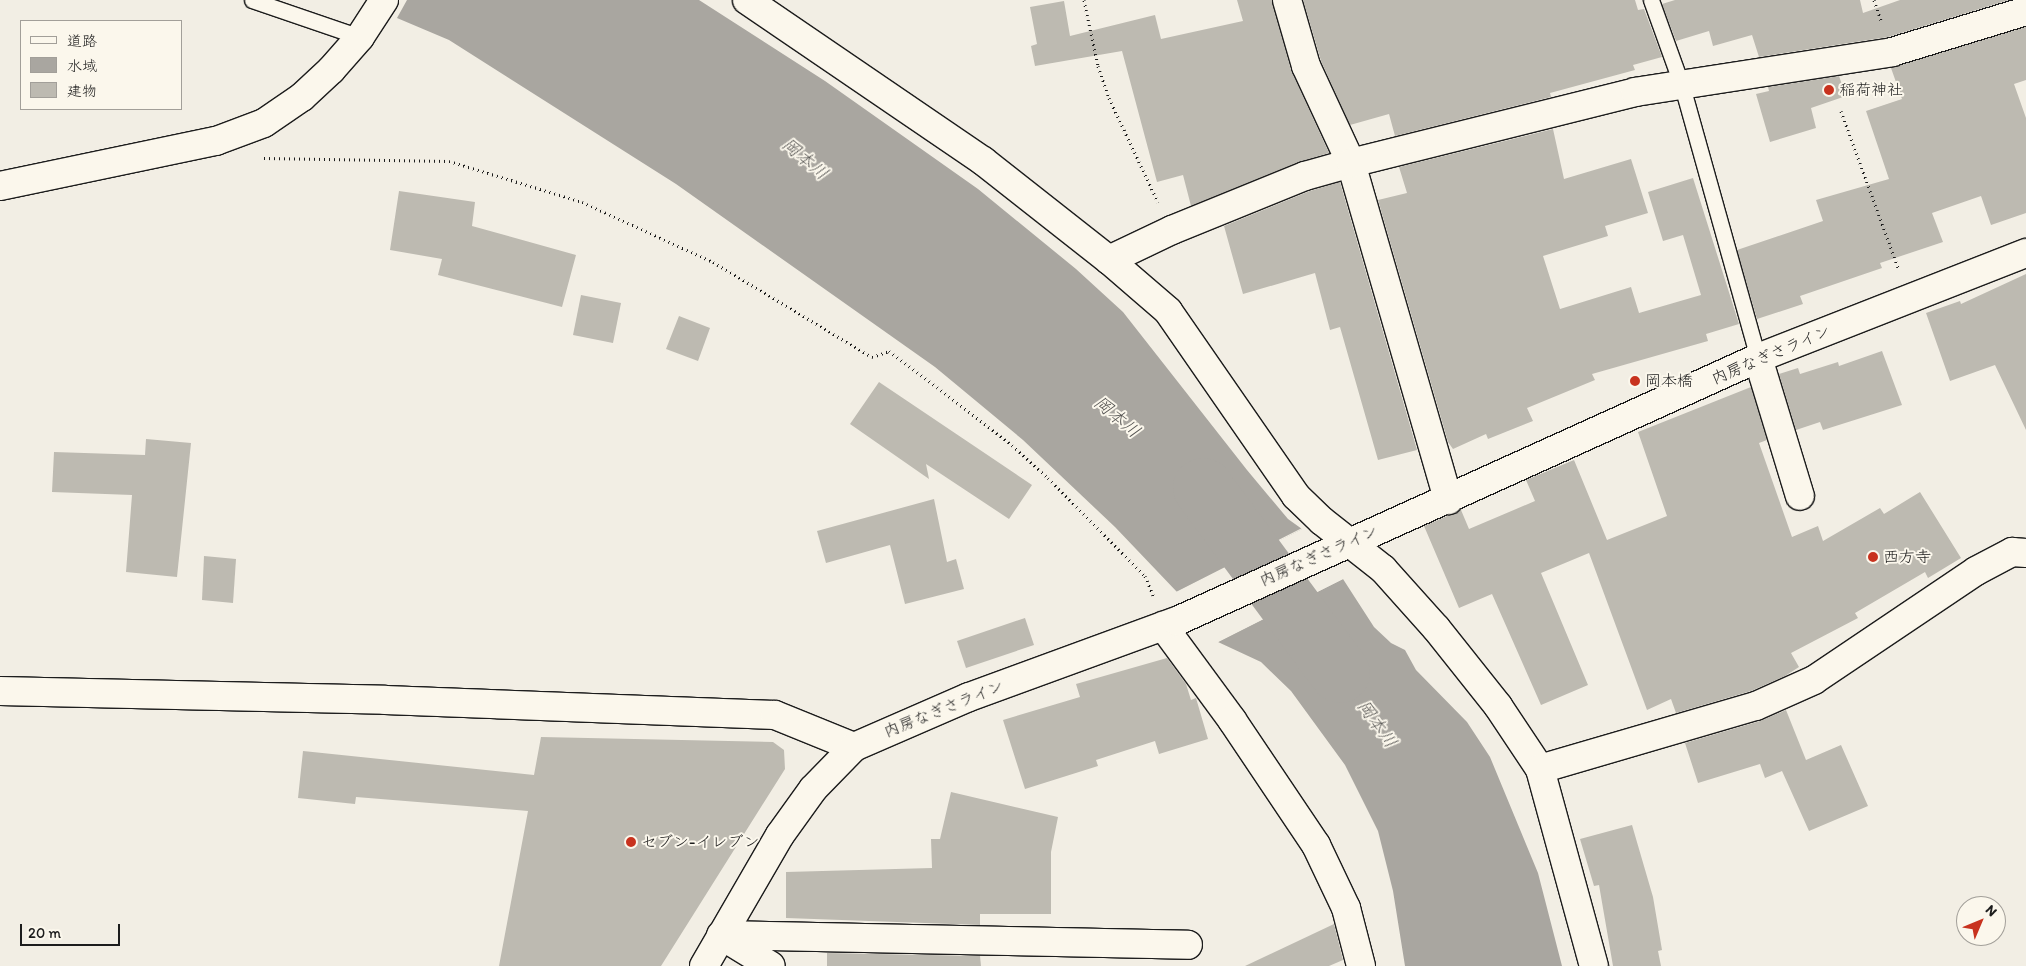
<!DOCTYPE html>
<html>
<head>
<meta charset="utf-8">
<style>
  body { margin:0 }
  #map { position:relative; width:2026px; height:966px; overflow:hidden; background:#f2eee4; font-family:Itim,"Klee One",sans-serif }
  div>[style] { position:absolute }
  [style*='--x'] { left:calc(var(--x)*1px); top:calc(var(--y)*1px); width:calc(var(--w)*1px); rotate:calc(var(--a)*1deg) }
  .water>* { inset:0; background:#a9a6a0 }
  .pier>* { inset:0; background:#f2eee4 }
  .river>* { height:60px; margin:-30px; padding:0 30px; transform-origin:30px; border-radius:30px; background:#a9a6a0 }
  .building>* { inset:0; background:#bdbab1 }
  .path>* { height:3px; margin-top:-1.5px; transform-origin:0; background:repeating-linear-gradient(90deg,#1c1c1c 0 1px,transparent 0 5px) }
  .roads { filter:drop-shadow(1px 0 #1c1c1c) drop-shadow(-1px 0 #1c1c1c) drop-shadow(0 1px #1c1c1c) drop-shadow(0 -1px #1c1c1c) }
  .service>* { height:15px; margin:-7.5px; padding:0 7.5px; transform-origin:7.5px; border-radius:7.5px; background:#fbf7ec }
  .minor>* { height:28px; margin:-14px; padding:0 14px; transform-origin:14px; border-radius:14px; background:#fbf7ec }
  .trunk>* { height:28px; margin:-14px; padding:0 14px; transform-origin:14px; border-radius:14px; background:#fbf7ec }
  .dots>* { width:14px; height:14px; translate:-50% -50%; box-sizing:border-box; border:2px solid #fbf7ec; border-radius:50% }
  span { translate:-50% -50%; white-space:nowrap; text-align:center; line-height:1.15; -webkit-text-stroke:4px #fbf7ec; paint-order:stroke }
  .poi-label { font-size:16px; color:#1c1c1c }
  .left { translate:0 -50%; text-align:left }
  .street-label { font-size:16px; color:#1c1c1c }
  .water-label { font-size:18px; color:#545351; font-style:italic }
  .legend { position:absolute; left:20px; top:20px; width:162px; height:90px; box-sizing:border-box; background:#fbf7ec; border:1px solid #a29f99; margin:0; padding:6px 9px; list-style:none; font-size:15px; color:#1c1c1c }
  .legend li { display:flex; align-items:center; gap:10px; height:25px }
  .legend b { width:25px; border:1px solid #a29f99 }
  .north { position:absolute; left:1956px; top:896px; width:50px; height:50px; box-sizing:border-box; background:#fbf7ec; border:1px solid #a29f99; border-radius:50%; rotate:45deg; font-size:14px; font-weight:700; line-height:20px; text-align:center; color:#1c1c1c }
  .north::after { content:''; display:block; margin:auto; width:18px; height:22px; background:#c8321e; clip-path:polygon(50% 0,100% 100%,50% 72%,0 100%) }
  .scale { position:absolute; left:20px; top:924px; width:100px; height:22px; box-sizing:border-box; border:2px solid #1c1c1c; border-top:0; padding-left:6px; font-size:15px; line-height:18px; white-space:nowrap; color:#1c1c1c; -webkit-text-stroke:4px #fbf7ec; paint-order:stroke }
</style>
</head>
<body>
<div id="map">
  <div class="water">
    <div style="clip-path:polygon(407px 0,699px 0,825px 81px,978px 189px,1076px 269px,1123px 312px,1247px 470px,1288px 519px,1302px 529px,1177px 592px,1115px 527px,1023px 440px,935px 367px,676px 184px,449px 40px,397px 18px)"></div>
    <div style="clip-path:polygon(1343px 579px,1374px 627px,1391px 643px,1405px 650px,1416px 670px,1467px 722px,1490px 757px,1538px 873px,1562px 966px,1405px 966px,1393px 891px,1378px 831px,1345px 765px,1291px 691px,1261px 662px,1218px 642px)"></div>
  </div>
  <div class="pier">
    <div style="clip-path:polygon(1304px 528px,1178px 594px,1174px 593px,1304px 527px)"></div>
    <div style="clip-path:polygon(1342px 577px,1345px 578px,1216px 643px,1217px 639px)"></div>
  </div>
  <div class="river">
    <div style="--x:1203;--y:488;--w:230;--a:53.5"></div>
  </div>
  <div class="building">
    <div style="clip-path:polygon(1237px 0,1272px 0,1291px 70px,1329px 153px,1299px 162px,1191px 206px,1183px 175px,1157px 182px,1122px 51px,1035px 66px,1031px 46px,1037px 44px,1030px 7px,1064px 1px,1070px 36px,1155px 15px,1161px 39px,1243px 21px)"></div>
    <div style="clip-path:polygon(1303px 0,1635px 0,1638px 10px,1644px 9px,1662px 57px,1633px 65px,1635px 70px,1550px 93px,1551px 97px,1395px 136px,1389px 114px,1350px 125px,1321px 61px)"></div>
    <div style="clip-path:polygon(1675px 0,1860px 0,1863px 13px,1900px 0,2009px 0,1888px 37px,1759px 57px,1752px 35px,1713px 46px,1709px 31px,1676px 41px,1662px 4px)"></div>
    <div style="clip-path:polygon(2026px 27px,2026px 80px,2014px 84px,2026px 118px,2026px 213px,1991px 225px,1981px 196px,1932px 213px,1943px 242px,1880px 263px,1882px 268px,1800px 296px,1803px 304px,1757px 319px,1737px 250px,1823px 221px,1816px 200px,1889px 179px,1866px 111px,1902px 99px,1891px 68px)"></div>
    <div style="clip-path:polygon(1839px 76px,1846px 96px,1811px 108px,1816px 128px,1770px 142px,1756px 94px,1769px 91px,1768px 87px)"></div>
    <div style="clip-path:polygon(1553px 129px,1564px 179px,1631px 159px,1648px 213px,1605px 226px,1608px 236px,1543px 256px,1560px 309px,1631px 287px,1639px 313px,1701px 295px,1683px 235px,1663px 241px,1648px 192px,1693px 178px,1739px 324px,1706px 334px,1708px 341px,1592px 374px,1595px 380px,1527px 408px,1533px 421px,1488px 439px,1486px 434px,1453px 449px,1448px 442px,1378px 200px,1407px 193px,1399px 167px)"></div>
    <div style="clip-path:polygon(1340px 182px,1417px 450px,1378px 460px,1340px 327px,1330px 330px,1315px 273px,1243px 294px,1224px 226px,1310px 191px)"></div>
    <div style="clip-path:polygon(399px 191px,475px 202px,472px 226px,576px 255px,562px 307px,438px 275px,442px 259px,390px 250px)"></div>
    <div style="clip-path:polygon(2026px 274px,2026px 430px,1995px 365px,1950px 381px,1926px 313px,1960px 301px,1961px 304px)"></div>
    <div style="clip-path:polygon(581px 295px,621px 303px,613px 343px,573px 335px)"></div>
    <div style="clip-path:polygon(679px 316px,710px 328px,698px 361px,666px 349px)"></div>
    <div style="clip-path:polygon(1882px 351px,1902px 405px,1823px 430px,1820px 422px,1796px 430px,1779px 374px,1798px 368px,1800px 374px,1838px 362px,1839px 366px)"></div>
    <div style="clip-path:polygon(879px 382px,1032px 485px,1009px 519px,926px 464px,929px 479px,850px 424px)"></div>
    <div style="clip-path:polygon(1751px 387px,1767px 440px,1759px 443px,1792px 537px,1818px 526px,1823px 541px,1880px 508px,1884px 514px,1920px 492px,1961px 558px,1928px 578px,1925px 572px,1855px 613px,1858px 618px,1791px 653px,1799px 667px,1785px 676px,1751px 691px,1676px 713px,1671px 699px,1647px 710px,1589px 553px,1541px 573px,1588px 685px,1541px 705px,1492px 594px,1459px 608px,1424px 526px,1461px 510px,1469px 529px,1535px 501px,1526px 480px,1574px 460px,1607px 540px,1667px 516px,1638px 432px)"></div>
    <div style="clip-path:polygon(146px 439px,191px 443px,177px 577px,126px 572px,132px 495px,52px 492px,54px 452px,145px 455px)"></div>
    <div style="clip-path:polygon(934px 499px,947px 562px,956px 559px,964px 589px,905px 604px,890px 545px,826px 563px,817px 531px)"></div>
    <div style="clip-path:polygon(204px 556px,236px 559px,233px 603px,202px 600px)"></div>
    <div style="clip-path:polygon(1025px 618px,1034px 645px,966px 668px,957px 641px)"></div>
    <div style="clip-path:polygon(1167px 658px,1186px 684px,1191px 700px,1196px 698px,1208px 739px,1159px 754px,1155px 741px,1096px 760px,1098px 766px,1025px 789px,1003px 720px,1080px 697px,1076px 684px)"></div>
    <div style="clip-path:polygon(1786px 710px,1806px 760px,1841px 745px,1868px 806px,1809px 831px,1782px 771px,1765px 778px,1760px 764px,1698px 783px,1685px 743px,1760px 721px)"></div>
    <div style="clip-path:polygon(541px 737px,773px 742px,784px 750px,785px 769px,661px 966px,499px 966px,528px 811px,356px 797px,355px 804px,298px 798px,303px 751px,534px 775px)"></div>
    <div style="clip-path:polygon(951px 792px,1058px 817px,1051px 852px,1051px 914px,980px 914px,980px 925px,786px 918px,786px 872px,932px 868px,931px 839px,940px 839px)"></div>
    <div style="clip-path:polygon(1632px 825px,1653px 897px,1662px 950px,1658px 951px,1661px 966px,1613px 966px,1599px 885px,1594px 886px,1580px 839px)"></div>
    <div style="clip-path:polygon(1334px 924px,1343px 960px,1329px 966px,1245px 966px)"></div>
    <div style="clip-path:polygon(827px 953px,980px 956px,981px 966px,827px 966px)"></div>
  </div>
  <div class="path">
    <div style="--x:1084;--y:0;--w:67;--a:78"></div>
    <div style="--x:1098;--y:66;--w:34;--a:71"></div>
    <div style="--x:1109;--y:98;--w:115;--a:64.8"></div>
    <div style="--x:1874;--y:0;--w:24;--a:71"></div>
    <div style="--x:1841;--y:111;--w:169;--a:70"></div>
    <div style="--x:264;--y:158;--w:185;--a:0.9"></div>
    <div style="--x:449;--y:161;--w:139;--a:17.1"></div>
    <div style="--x:582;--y:202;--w:144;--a:24.6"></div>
    <div style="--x:713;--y:262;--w:185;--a:30.9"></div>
    <div style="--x:872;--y:357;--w:18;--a:-19"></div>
    <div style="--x:889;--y:351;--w:60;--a:36.9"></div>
    <div style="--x:937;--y:387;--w:95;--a:37.7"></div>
    <div style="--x:1012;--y:445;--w:49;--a:42.5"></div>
    <div style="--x:1048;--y:478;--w:138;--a:45.3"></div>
    <div style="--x:1145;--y:576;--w:23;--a:67"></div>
  </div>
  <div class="roads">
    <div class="service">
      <div style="--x:252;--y:0;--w:114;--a:18.9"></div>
      <div style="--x:1651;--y:0;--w:91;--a:70.2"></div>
      <div style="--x:1682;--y:86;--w:282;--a:74.4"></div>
    </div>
    <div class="minor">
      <div style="--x:747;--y:0;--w:286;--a:34.3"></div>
      <div style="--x:983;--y:161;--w:160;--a:38.2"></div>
      <div style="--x:1109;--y:260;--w:78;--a:40.8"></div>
      <div style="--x:1168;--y:311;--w:225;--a:55.3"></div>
      <div style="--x:1296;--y:496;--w:36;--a:44"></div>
      <div style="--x:1322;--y:521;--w:78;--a:38.2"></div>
      <div style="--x:1383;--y:569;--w:79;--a:48.1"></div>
      <div style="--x:1436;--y:628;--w:100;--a:51.5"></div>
      <div style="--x:1498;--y:706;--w:76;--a:56.3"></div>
      <div style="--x:1540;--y:769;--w:204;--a:74.7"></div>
      <div style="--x:1287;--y:0;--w:69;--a:73.9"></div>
      <div style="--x:1306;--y:66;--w:107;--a:65.1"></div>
      <div style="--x:1351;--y:163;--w:351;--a:73.9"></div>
      <div style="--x:0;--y:186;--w:221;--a:-11.8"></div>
      <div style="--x:216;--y:141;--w:51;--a:-20.6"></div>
      <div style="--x:264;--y:123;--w:46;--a:-34.4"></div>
      <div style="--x:302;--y:97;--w:40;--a:-43"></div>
      <div style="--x:331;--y:70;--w:44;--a:-48.7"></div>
      <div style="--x:360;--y:37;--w:44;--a:-57"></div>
      <div style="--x:1109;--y:260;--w:70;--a:-25.5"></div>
      <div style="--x:1172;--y:230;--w:144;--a:-22.1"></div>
      <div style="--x:1305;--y:176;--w:48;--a:-15.8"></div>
      <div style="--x:1351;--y:163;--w:293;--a:-14"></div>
      <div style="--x:1635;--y:92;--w:260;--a:-8.8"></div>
      <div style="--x:1892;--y:52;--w:140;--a:-17"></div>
      <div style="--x:1758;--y:358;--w:144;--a:73.1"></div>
      <div style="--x:1163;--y:626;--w:117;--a:53.7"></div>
      <div style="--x:1232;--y:720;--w:151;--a:56.1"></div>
      <div style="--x:1316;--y:845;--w:70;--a:64.5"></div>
      <div style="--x:1346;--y:908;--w:60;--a:75.5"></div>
      <div style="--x:0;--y:691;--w:385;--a:1.3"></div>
      <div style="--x:385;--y:700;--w:390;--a:2.2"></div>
      <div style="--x:775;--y:715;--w:85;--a:22.1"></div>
      <div style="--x:1540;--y:769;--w:225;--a:-16.3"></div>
      <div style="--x:1756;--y:706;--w:64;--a:-24.1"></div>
      <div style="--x:1814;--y:680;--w:195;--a:-33.9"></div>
      <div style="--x:1976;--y:571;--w:41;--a:-27.8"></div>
      <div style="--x:2012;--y:552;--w:14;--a:4"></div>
      <div style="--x:721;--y:935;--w:467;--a:1.2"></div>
      <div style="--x:722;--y:936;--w:57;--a:31.5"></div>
    </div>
    <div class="trunk">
      <div style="--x:704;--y:966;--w:151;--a:-59.9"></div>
      <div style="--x:780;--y:835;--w:57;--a:-54.3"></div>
      <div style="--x:813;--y:789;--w:59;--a:-45.7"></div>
      <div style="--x:854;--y:747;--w:125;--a:-23.5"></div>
      <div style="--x:969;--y:697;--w:221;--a:-20.1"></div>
      <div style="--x:1177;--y:621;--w:638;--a:-24.35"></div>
      <div style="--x:1758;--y:358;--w:288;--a:-21.4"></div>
    </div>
  </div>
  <div class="dots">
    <div style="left:1829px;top:90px;background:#c8321e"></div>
    <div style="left:1635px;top:381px;background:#c8321e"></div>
    <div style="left:1873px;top:557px;background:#c8321e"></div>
    <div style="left:631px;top:842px;background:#c8321e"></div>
  </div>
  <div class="poi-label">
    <span class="left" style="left:1839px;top:90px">稲荷神社</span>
    <span class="left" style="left:1645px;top:381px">岡本橋</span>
    <span class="left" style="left:1883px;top:557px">西方寺</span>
    <span class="left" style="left:641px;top:842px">セブン-イレブン</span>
  </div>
  <div class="street-label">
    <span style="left:1771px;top:355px;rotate:-23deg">内房なぎさライン</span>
    <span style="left:1319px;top:556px;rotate:-24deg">内房なぎさライン</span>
    <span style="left:944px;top:709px;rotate:-22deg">内房なぎさライン</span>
  </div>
  <div class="water-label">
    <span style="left:805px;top:159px;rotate:40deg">岡本川</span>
    <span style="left:1117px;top:417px;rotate:40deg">岡本川</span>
    <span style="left:1377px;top:724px;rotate:54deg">岡本川</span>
  </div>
  <ul class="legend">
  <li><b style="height:6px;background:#fbf7ec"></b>道路</li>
  <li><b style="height:14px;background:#a9a6a0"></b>水域</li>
  <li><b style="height:14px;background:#bdbab1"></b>建物</li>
  </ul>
  <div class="north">N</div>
  <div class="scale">20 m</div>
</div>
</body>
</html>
